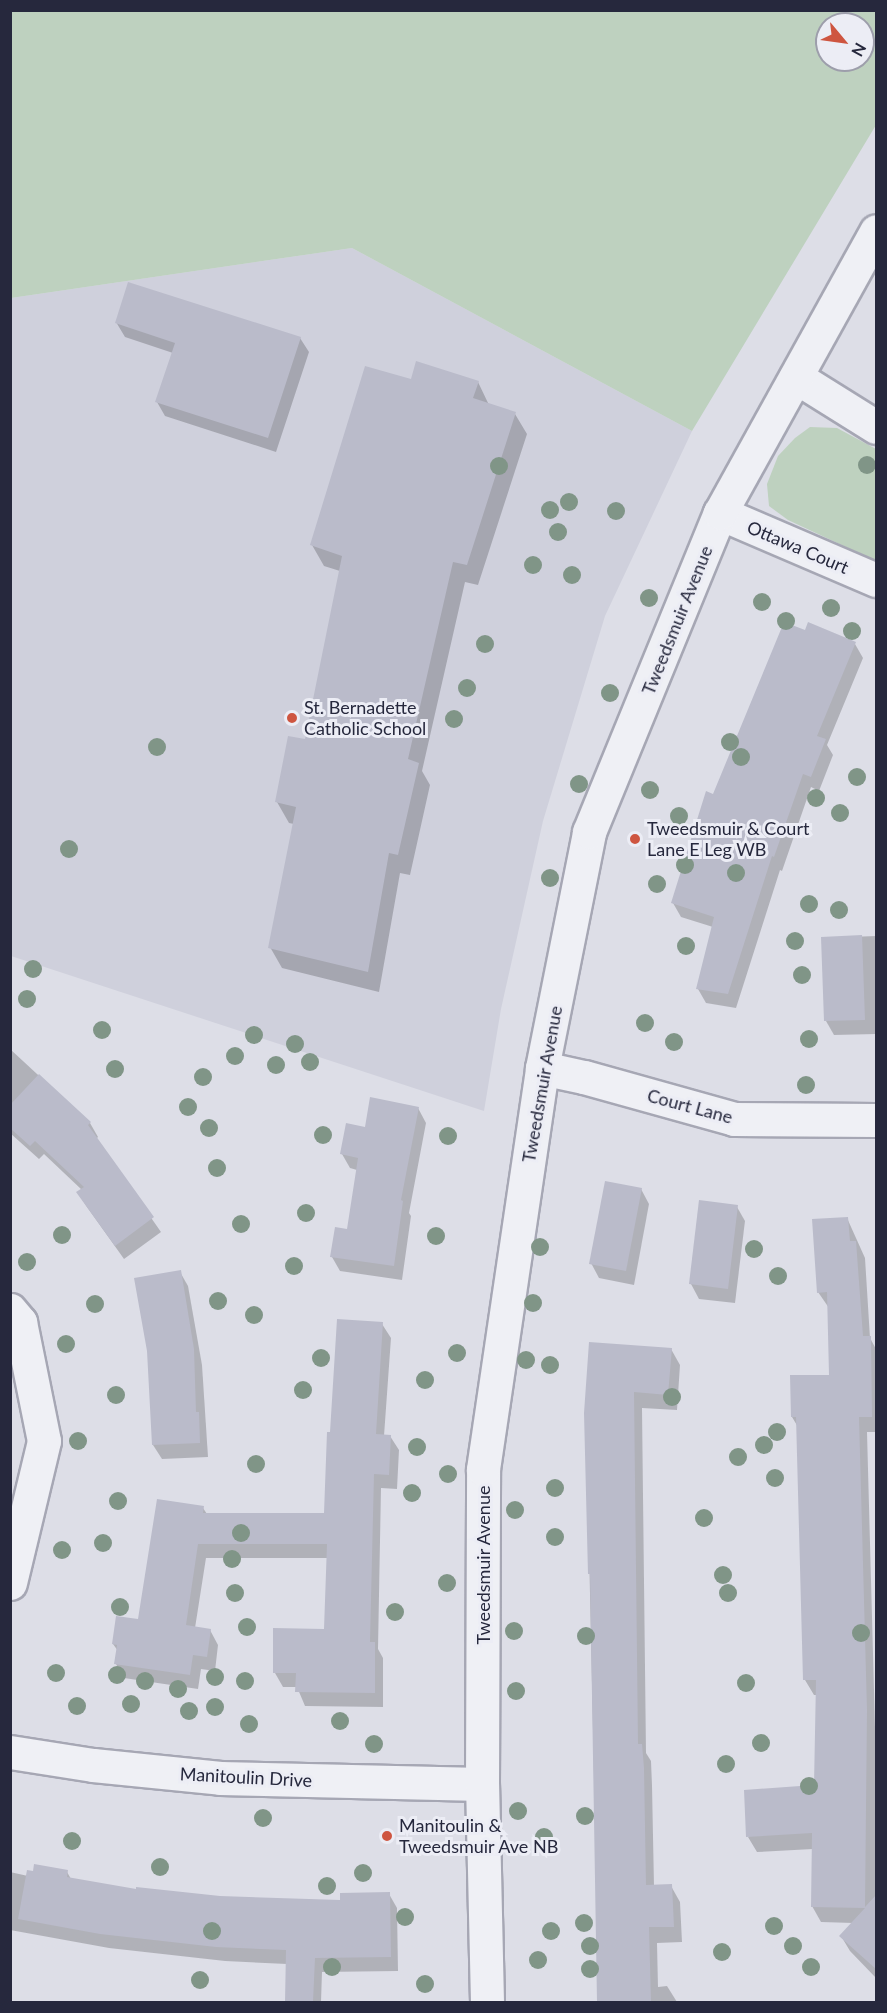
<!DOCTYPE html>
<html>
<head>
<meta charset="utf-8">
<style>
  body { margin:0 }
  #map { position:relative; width:887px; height:2013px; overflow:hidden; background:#dddee7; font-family:Lato,sans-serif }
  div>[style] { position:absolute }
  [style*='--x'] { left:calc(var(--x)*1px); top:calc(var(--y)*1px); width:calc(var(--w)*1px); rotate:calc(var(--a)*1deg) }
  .built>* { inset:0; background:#cfd0dc }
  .green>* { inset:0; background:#bed1bf }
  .shadow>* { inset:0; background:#0003 }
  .building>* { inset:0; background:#babbca }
  .roads { filter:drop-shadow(2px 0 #a6a7b4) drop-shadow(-2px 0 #a6a7b4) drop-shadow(0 2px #a6a7b4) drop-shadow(0 -2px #a6a7b4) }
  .minor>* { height:33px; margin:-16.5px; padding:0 16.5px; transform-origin:16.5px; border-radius:16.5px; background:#eff0f5 }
  .trees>* { width:18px; height:18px; margin:-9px; border-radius:50%; background:#809587 }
  .dots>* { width:16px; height:16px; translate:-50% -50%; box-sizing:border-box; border:3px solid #ecedf5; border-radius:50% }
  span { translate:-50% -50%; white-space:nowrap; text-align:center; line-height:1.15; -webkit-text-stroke:6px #ecedf5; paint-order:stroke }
  .street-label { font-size:18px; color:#26283d }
  .poi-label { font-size:18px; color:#26283d }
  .left { translate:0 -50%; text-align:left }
  .frame { position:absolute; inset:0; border:12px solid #26283d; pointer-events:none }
  .north { position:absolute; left:815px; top:12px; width:60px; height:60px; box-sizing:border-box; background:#ecedf5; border:2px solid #9d9eab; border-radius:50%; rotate:119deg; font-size:16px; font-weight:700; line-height:24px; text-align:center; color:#26283d }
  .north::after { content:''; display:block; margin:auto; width:21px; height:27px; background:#ce5540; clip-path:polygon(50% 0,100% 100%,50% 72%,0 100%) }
</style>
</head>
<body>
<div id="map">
  <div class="built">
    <div style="clip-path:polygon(352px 248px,692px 431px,605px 616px,543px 821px,501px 1009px,484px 1111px,11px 956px,11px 298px)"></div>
  </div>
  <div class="green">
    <div style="clip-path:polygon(evenodd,11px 10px,876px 11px,876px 125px,692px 431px,352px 248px,11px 298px,11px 10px,827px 24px,863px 24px,863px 60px,827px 60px,827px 24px)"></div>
    <div style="clip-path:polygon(810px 427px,837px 428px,876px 449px,876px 561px,788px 520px,769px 506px,767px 484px,778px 456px,795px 438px)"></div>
  </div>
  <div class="shadow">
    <div style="clip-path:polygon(116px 322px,300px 338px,309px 352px,276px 452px,165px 416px,157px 402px,173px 353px,125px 337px)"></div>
    <div style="clip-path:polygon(412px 381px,478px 382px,489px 405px,515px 414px,527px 434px,478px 585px,465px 582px,422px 771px,430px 785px,410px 875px,400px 873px,379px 992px,282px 968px,270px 947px,294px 824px,289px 823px,277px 802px,306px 741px,340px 571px,324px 566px,312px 545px)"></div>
    <div style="clip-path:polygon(806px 632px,855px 644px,863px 658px,827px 745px,833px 755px,819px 791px,811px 787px,782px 871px,780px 870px,736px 1008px,706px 1003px,698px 989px,713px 927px,681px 917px,673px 903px,714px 795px)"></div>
    <div style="clip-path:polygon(876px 936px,876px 1034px,834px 1035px,826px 1021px,822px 938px)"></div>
    <div style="clip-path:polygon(10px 1049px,90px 1123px,98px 1137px,96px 1139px,161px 1232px,124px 1259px,87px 1207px,78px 1193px,82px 1190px,44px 1154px,39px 1159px,10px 1133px)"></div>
    <div style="clip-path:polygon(418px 1108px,426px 1123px,409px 1213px,411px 1216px,402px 1280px,340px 1271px,332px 1257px,348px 1231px,357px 1170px,350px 1168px,342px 1154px,366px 1129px)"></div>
    <div style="clip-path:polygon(641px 1189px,649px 1204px,634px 1285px,599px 1278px,591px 1263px)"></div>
    <div style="clip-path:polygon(737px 1207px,745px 1221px,735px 1303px,699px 1299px,691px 1284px)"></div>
    <div style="clip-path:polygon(847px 1218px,865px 1258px,870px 1338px,876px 1349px,876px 1432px,867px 1432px,875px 1727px,876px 1978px,850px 1951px,841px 1936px,853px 1923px,821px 1922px,812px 1906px,813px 1849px,757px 1852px,748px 1837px,816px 1787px,817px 1695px,814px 1695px,805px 1680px,798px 1427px,792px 1417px,792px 1377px,831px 1376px,829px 1308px,818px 1292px)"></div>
    <div style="clip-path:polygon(180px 1272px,188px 1286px,202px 1365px,208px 1457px,162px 1459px,153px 1445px)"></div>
    <div style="clip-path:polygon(382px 1324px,391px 1338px,384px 1436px,390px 1436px,399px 1450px,397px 1489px,381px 1488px,378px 1649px,383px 1658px,383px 1707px,305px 1706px,297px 1687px,283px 1687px,275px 1673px,325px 1630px,328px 1558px,206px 1558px,195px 1628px,210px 1630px,218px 1645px,215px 1671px,201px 1669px,198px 1689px,124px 1678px,116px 1664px,118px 1651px,113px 1644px,139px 1621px,203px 1508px,207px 1514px,325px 1514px,331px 1434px)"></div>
    <div style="clip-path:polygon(671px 1349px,680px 1365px,677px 1410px,642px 1408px,646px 1753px,651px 1761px,652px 1785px,654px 1886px,671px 1886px,680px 1902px,682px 1942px,657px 1943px,658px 1987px,667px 1986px,677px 2002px,599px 2002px,586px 1413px)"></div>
    <div style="clip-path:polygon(10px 1872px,28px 1876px,67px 1872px,71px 1879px,137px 1891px,220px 1897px,341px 1902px,389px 1894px,397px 1908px,398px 1971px,322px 1972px,321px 2002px,286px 2002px,287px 1964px,225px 1961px,109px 1948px,10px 1930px)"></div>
  </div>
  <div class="building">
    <div style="clip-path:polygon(128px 282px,301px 337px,268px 438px,155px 402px,175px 343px,115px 323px)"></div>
    <div style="clip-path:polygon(416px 361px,479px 381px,473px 398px,516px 412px,467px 565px,453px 562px,408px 759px,419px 763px,398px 855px,389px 853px,368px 972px,268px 948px,296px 807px,275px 802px,288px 736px,305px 739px,342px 556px,310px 545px,365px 366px,411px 379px)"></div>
    <div style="clip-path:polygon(784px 622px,805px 630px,808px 622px,856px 642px,817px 736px,826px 739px,811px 777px,803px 774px,774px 857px,772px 856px,728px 994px,696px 989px,714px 917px,671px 903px,706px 791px,713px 794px)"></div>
    <div style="clip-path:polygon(862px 935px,865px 1020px,824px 1021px,821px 937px)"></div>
    <div style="clip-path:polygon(39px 1074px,91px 1122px,88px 1125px,154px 1217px,115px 1246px,76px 1192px,84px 1187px,35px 1141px,30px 1146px,10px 1128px,10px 1105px)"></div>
    <div style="clip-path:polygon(370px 1097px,419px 1107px,401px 1200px,403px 1201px,394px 1266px,330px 1257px,335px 1227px,347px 1229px,358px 1158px,340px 1154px,346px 1123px,365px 1127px)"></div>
    <div style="clip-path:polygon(605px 1181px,642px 1188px,626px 1271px,589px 1264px)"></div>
    <div style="clip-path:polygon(699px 1200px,738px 1205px,728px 1289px,689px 1284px)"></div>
    <div style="clip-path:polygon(848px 1217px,850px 1241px,856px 1241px,863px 1336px,871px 1336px,872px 1417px,859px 1417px,867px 1710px,865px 1907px,876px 1895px,876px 1969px,839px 1936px,865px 1908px,811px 1907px,812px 1833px,746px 1837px,744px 1790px,814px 1785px,816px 1680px,803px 1680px,796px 1417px,791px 1417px,790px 1375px,829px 1375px,827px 1292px,817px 1293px,812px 1219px)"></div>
    <div style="clip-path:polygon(181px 1270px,194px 1349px,196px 1412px,199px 1412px,200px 1443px,152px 1445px,147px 1351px,134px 1278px)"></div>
    <div style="clip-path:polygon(337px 1319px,383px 1322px,376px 1434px,391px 1435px,389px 1475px,374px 1474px,370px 1642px,375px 1642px,375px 1693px,295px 1692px,296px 1673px,273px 1673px,273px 1628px,324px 1629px,327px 1544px,198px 1544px,186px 1625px,211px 1629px,207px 1657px,193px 1655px,190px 1675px,114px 1664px,117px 1645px,112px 1644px,116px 1616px,138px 1619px,157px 1499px,204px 1506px,203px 1513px,324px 1513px,327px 1432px,330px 1432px)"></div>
    <div style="clip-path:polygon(589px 1342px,672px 1348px,668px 1395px,634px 1392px,638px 1744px,642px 1744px,644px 1768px,646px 1885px,672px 1884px,674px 1927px,649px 1927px,651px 2002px,597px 2002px,590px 1574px,588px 1574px,584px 1413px)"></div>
    <div style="clip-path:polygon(34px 1864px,68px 1870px,67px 1877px,136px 1889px,136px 1887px,220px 1896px,340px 1900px,340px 1893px,390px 1892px,391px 1957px,315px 1958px,313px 2002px,285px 2002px,286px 1950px,216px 1947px,100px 1934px,18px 1919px,27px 1870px,33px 1871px)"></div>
  </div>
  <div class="roads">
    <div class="minor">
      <div style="--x:796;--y:377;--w:94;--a:32"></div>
      <div style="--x:720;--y:513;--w:170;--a:23.2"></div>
      <div style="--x:542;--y:1068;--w:43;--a:12.1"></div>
      <div style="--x:584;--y:1077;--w:156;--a:15.6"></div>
      <div style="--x:734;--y:1119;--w:142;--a:0.4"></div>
      <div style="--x:10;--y:1310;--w:16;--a:50"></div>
      <div style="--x:20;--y:1322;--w:121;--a:78.6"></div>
      <div style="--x:44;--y:1441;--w:146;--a:103.5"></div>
      <div style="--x:10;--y:1752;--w:84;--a:8.9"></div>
      <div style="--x:93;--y:1765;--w:128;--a:5.8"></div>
      <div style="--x:220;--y:1778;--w:262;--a:1.3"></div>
      <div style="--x:487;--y:2002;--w:218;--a:-91.3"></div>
      <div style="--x:482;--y:1784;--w:315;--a:-89.8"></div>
      <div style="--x:483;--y:1469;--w:405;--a:-81.6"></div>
      <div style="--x:542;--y:1068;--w:241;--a:-78.7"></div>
      <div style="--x:589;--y:832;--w:345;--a:-67.7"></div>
      <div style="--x:720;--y:513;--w:322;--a:-61"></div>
    </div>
  </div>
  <div class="trees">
    <div style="left:867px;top:465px"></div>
    <div style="left:499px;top:466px"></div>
    <div style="left:569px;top:502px"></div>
    <div style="left:550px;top:510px"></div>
    <div style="left:616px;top:511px"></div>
    <div style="left:558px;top:532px"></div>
    <div style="left:533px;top:565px"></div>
    <div style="left:572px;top:575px"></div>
    <div style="left:649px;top:598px"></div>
    <div style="left:762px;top:602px"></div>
    <div style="left:831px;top:608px"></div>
    <div style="left:786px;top:621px"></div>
    <div style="left:852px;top:631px"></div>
    <div style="left:485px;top:644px"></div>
    <div style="left:467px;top:688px"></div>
    <div style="left:610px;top:693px"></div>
    <div style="left:454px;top:719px"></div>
    <div style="left:730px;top:742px"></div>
    <div style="left:157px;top:747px"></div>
    <div style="left:741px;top:757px"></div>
    <div style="left:857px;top:777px"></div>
    <div style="left:579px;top:784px"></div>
    <div style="left:650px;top:790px"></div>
    <div style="left:816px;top:798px"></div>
    <div style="left:840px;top:813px"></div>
    <div style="left:679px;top:816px"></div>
    <div style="left:69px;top:849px"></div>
    <div style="left:685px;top:865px"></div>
    <div style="left:736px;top:873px"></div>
    <div style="left:550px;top:878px"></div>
    <div style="left:657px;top:884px"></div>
    <div style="left:809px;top:904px"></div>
    <div style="left:839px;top:910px"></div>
    <div style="left:795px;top:941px"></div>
    <div style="left:686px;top:946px"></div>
    <div style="left:33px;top:969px"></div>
    <div style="left:802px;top:975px"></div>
    <div style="left:27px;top:999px"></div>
    <div style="left:645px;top:1023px"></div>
    <div style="left:102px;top:1030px"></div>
    <div style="left:254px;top:1035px"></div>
    <div style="left:809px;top:1039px"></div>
    <div style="left:674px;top:1042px"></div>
    <div style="left:295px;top:1044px"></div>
    <div style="left:235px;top:1056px"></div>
    <div style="left:310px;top:1062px"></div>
    <div style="left:276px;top:1065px"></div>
    <div style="left:115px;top:1069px"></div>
    <div style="left:203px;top:1077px"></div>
    <div style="left:806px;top:1085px"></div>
    <div style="left:188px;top:1107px"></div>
    <div style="left:209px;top:1128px"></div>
    <div style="left:323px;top:1135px"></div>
    <div style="left:448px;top:1136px"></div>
    <div style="left:217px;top:1168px"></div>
    <div style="left:306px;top:1213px"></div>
    <div style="left:241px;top:1224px"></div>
    <div style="left:62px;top:1235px"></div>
    <div style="left:436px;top:1236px"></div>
    <div style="left:540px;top:1247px"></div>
    <div style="left:754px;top:1249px"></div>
    <div style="left:27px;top:1262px"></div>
    <div style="left:294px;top:1266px"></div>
    <div style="left:778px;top:1276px"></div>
    <div style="left:218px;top:1301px"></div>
    <div style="left:533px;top:1303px"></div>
    <div style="left:95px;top:1304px"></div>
    <div style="left:254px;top:1315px"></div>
    <div style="left:66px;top:1344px"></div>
    <div style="left:457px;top:1353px"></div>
    <div style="left:321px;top:1358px"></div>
    <div style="left:526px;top:1360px"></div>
    <div style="left:550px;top:1365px"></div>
    <div style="left:425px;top:1380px"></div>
    <div style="left:303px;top:1390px"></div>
    <div style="left:116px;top:1395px"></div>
    <div style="left:672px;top:1397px"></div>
    <div style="left:777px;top:1432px"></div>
    <div style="left:78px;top:1441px"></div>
    <div style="left:764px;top:1445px"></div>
    <div style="left:417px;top:1447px"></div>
    <div style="left:738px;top:1457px"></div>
    <div style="left:256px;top:1464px"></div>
    <div style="left:448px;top:1474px"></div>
    <div style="left:775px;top:1478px"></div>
    <div style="left:555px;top:1488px"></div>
    <div style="left:412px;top:1493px"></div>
    <div style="left:118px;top:1501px"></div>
    <div style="left:515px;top:1510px"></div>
    <div style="left:704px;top:1518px"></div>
    <div style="left:241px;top:1533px"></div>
    <div style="left:555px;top:1537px"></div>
    <div style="left:103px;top:1543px"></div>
    <div style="left:62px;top:1550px"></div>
    <div style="left:232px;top:1559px"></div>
    <div style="left:723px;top:1575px"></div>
    <div style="left:447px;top:1583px"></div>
    <div style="left:235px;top:1593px"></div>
    <div style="left:728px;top:1593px"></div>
    <div style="left:120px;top:1607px"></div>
    <div style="left:395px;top:1612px"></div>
    <div style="left:247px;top:1627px"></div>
    <div style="left:514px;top:1631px"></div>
    <div style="left:861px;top:1633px"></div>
    <div style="left:586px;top:1636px"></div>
    <div style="left:56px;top:1673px"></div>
    <div style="left:117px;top:1675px"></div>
    <div style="left:215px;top:1677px"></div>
    <div style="left:145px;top:1681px"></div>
    <div style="left:245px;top:1681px"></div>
    <div style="left:746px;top:1683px"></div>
    <div style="left:178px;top:1689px"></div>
    <div style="left:516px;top:1691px"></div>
    <div style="left:131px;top:1704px"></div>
    <div style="left:77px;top:1706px"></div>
    <div style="left:215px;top:1707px"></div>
    <div style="left:189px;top:1711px"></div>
    <div style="left:340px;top:1721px"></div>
    <div style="left:249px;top:1724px"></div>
    <div style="left:761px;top:1743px"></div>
    <div style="left:374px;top:1744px"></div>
    <div style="left:726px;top:1764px"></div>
    <div style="left:809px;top:1786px"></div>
    <div style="left:518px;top:1811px"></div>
    <div style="left:585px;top:1816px"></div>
    <div style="left:263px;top:1818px"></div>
    <div style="left:544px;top:1837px"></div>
    <div style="left:72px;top:1841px"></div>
    <div style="left:160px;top:1867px"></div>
    <div style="left:363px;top:1873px"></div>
    <div style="left:327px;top:1886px"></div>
    <div style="left:405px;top:1917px"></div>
    <div style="left:584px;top:1923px"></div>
    <div style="left:774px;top:1926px"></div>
    <div style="left:212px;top:1931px"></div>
    <div style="left:551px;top:1931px"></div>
    <div style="left:590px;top:1946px"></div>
    <div style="left:793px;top:1946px"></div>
    <div style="left:722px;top:1952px"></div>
    <div style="left:538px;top:1960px"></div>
    <div style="left:332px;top:1967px"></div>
    <div style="left:811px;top:1967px"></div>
    <div style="left:590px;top:1969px"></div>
    <div style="left:200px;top:1980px"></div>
    <div style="left:425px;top:1984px"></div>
  </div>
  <div class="dots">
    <div style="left:292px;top:718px;background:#ce5540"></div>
    <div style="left:635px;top:839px;background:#ce5540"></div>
    <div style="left:387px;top:1836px;background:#ce5540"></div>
  </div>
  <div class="street-label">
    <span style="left:798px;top:547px;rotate:23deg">Ottawa Court</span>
    <span style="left:677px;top:620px;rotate:-68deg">Tweedsmuir Avenue</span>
    <span style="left:542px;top:1084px;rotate:-80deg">Tweedsmuir Avenue</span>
    <span style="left:690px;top:1106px;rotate:15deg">Court Lane</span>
    <span style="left:483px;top:1565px;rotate:-90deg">Tweedsmuir Avenue</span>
    <span style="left:246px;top:1777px;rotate:3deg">Manitoulin Drive</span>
  </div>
  <div class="poi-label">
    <span class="left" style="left:304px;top:718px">St. Bernadette<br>Catholic School</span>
    <span class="left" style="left:647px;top:839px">Tweedsmuir &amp; Court<br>Lane E Leg WB</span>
    <span class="left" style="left:399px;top:1836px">Manitoulin &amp;<br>Tweedsmuir Ave NB</span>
  </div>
  <div class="frame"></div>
  <div class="north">N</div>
</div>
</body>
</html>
